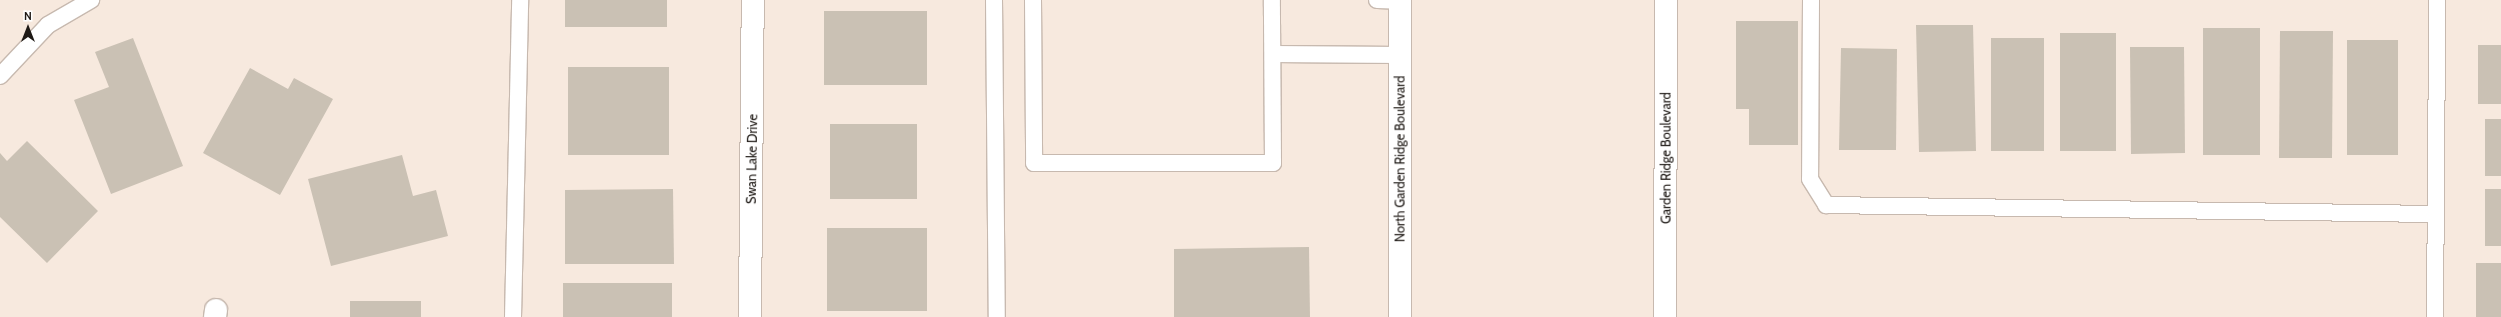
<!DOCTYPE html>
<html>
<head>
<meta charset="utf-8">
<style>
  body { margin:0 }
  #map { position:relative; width:2501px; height:317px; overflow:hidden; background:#f7e9de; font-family:Cabin,sans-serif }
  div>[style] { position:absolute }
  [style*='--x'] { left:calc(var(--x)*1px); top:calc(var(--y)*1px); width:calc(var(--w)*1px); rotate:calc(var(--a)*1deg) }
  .building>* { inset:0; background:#cac1b4 }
  .roads { filter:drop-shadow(1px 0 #c7b9af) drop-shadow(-1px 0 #c7b9af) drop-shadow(0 1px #c7b9af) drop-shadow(0 -1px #c7b9af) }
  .service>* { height:16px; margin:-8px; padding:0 8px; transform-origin:8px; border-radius:8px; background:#fff }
  .minor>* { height:22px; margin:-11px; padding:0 11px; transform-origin:11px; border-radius:11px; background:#fff }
  .secondary>* { height:22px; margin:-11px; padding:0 11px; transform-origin:11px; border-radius:11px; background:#fff }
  span { translate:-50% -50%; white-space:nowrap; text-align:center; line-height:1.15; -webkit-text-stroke:4px #fff; paint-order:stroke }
  .street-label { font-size:13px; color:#1e1915 }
  .north { position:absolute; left:8px; top:8px; width:40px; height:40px; -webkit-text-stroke:3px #fff; paint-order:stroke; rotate:0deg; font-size:11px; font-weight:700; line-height:16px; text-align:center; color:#1e1915 }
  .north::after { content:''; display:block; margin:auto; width:14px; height:18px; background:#1e1915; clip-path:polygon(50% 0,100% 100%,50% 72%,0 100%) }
</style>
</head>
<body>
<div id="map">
  <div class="building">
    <div style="clip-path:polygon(565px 0,667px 0,667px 27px,565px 27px)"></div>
    <div style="clip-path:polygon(824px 11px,927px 11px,927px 85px,824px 85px)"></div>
    <div style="clip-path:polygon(1736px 21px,1798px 21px,1798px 145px,1749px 145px,1749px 109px,1736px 109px)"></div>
    <div style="clip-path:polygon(1916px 25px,1973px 25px,1976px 151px,1919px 152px)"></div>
    <div style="clip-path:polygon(2203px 28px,2260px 28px,2260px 155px,2203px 155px)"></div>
    <div style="clip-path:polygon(2280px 31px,2333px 31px,2332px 158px,2279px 158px)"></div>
    <div style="clip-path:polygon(2060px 33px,2116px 33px,2116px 151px,2060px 151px)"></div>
    <div style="clip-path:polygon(133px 38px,183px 166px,111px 194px,74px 100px,109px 87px,95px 52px)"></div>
    <div style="clip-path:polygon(1991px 38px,2044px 38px,2044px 151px,1991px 151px)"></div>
    <div style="clip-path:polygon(2347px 40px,2398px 40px,2398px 155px,2347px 155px)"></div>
    <div style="clip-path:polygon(2478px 45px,2501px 45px,2501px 104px,2478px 104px)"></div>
    <div style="clip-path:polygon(2130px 47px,2184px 47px,2185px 153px,2131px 154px)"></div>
    <div style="clip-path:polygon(1841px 48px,1897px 49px,1896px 150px,1839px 150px)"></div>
    <div style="clip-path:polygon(568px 67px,669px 67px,669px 155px,568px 155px)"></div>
    <div style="clip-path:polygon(250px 68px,288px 89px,294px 78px,333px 99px,280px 195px,203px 153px)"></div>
    <div style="clip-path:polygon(2485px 119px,2501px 119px,2501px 176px,2485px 176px)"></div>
    <div style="clip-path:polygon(830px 124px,917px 124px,917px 199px,830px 199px)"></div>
    <div style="clip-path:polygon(27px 141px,98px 211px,47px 263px,0 217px,0 153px,7px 161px)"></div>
    <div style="clip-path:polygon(402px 155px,413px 196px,436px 190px,448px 236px,331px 266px,308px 179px)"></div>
    <div style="clip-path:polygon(673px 189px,674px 264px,565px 264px,565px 190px)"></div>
    <div style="clip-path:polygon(2485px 189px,2501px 189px,2501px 246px,2485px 246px)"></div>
    <div style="clip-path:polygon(827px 228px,927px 228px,927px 311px,827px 311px)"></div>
    <div style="clip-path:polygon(1309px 247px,1310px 317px,1174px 317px,1174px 249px)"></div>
    <div style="clip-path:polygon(2476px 263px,2501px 263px,2501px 317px,2476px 317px)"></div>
    <div style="clip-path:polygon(563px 283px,672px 283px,672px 317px,563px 317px)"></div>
    <div style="clip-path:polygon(350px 301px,421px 301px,421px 317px,350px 317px)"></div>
  </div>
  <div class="roads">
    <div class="service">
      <div style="--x:994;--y:0;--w:317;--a:89.5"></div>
      <div style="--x:1033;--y:0;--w:163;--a:89.6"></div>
      <div style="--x:1034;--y:163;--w:239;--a:0"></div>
      <div style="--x:1273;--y:163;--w:163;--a:-90.4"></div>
      <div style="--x:1377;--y:0;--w:23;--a:2"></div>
      <div style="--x:1811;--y:0;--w:179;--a:90.3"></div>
      <div style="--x:1810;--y:179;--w:31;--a:58"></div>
      <div style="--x:1826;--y:205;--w:610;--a:0.85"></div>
      <div style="--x:1273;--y:54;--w:127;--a:0.5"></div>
      <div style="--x:0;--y:76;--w:70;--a:-46.7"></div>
      <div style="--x:48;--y:25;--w:50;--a:-30.2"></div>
      <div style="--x:513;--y:317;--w:317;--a:-88.7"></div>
      <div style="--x:2435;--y:317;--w:317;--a:-89.6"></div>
    </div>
    <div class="minor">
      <div style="--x:215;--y:317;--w:7;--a:-82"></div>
      <div style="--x:750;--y:317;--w:317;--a:-89.5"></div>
    </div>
    <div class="secondary">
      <div style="--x:1400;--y:0;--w:317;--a:90"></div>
      <div style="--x:1665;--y:317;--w:317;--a:-89.8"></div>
    </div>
  </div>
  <div class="street-label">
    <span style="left:1666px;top:158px;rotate:-90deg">Garden Ridge Boulevard</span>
    <span style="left:752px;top:159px;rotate:-89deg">Swan Lake Drive</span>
    <span style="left:1400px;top:159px;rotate:-90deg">North Garden Ridge Boulevard</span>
  </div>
  <div class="north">N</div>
</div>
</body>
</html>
